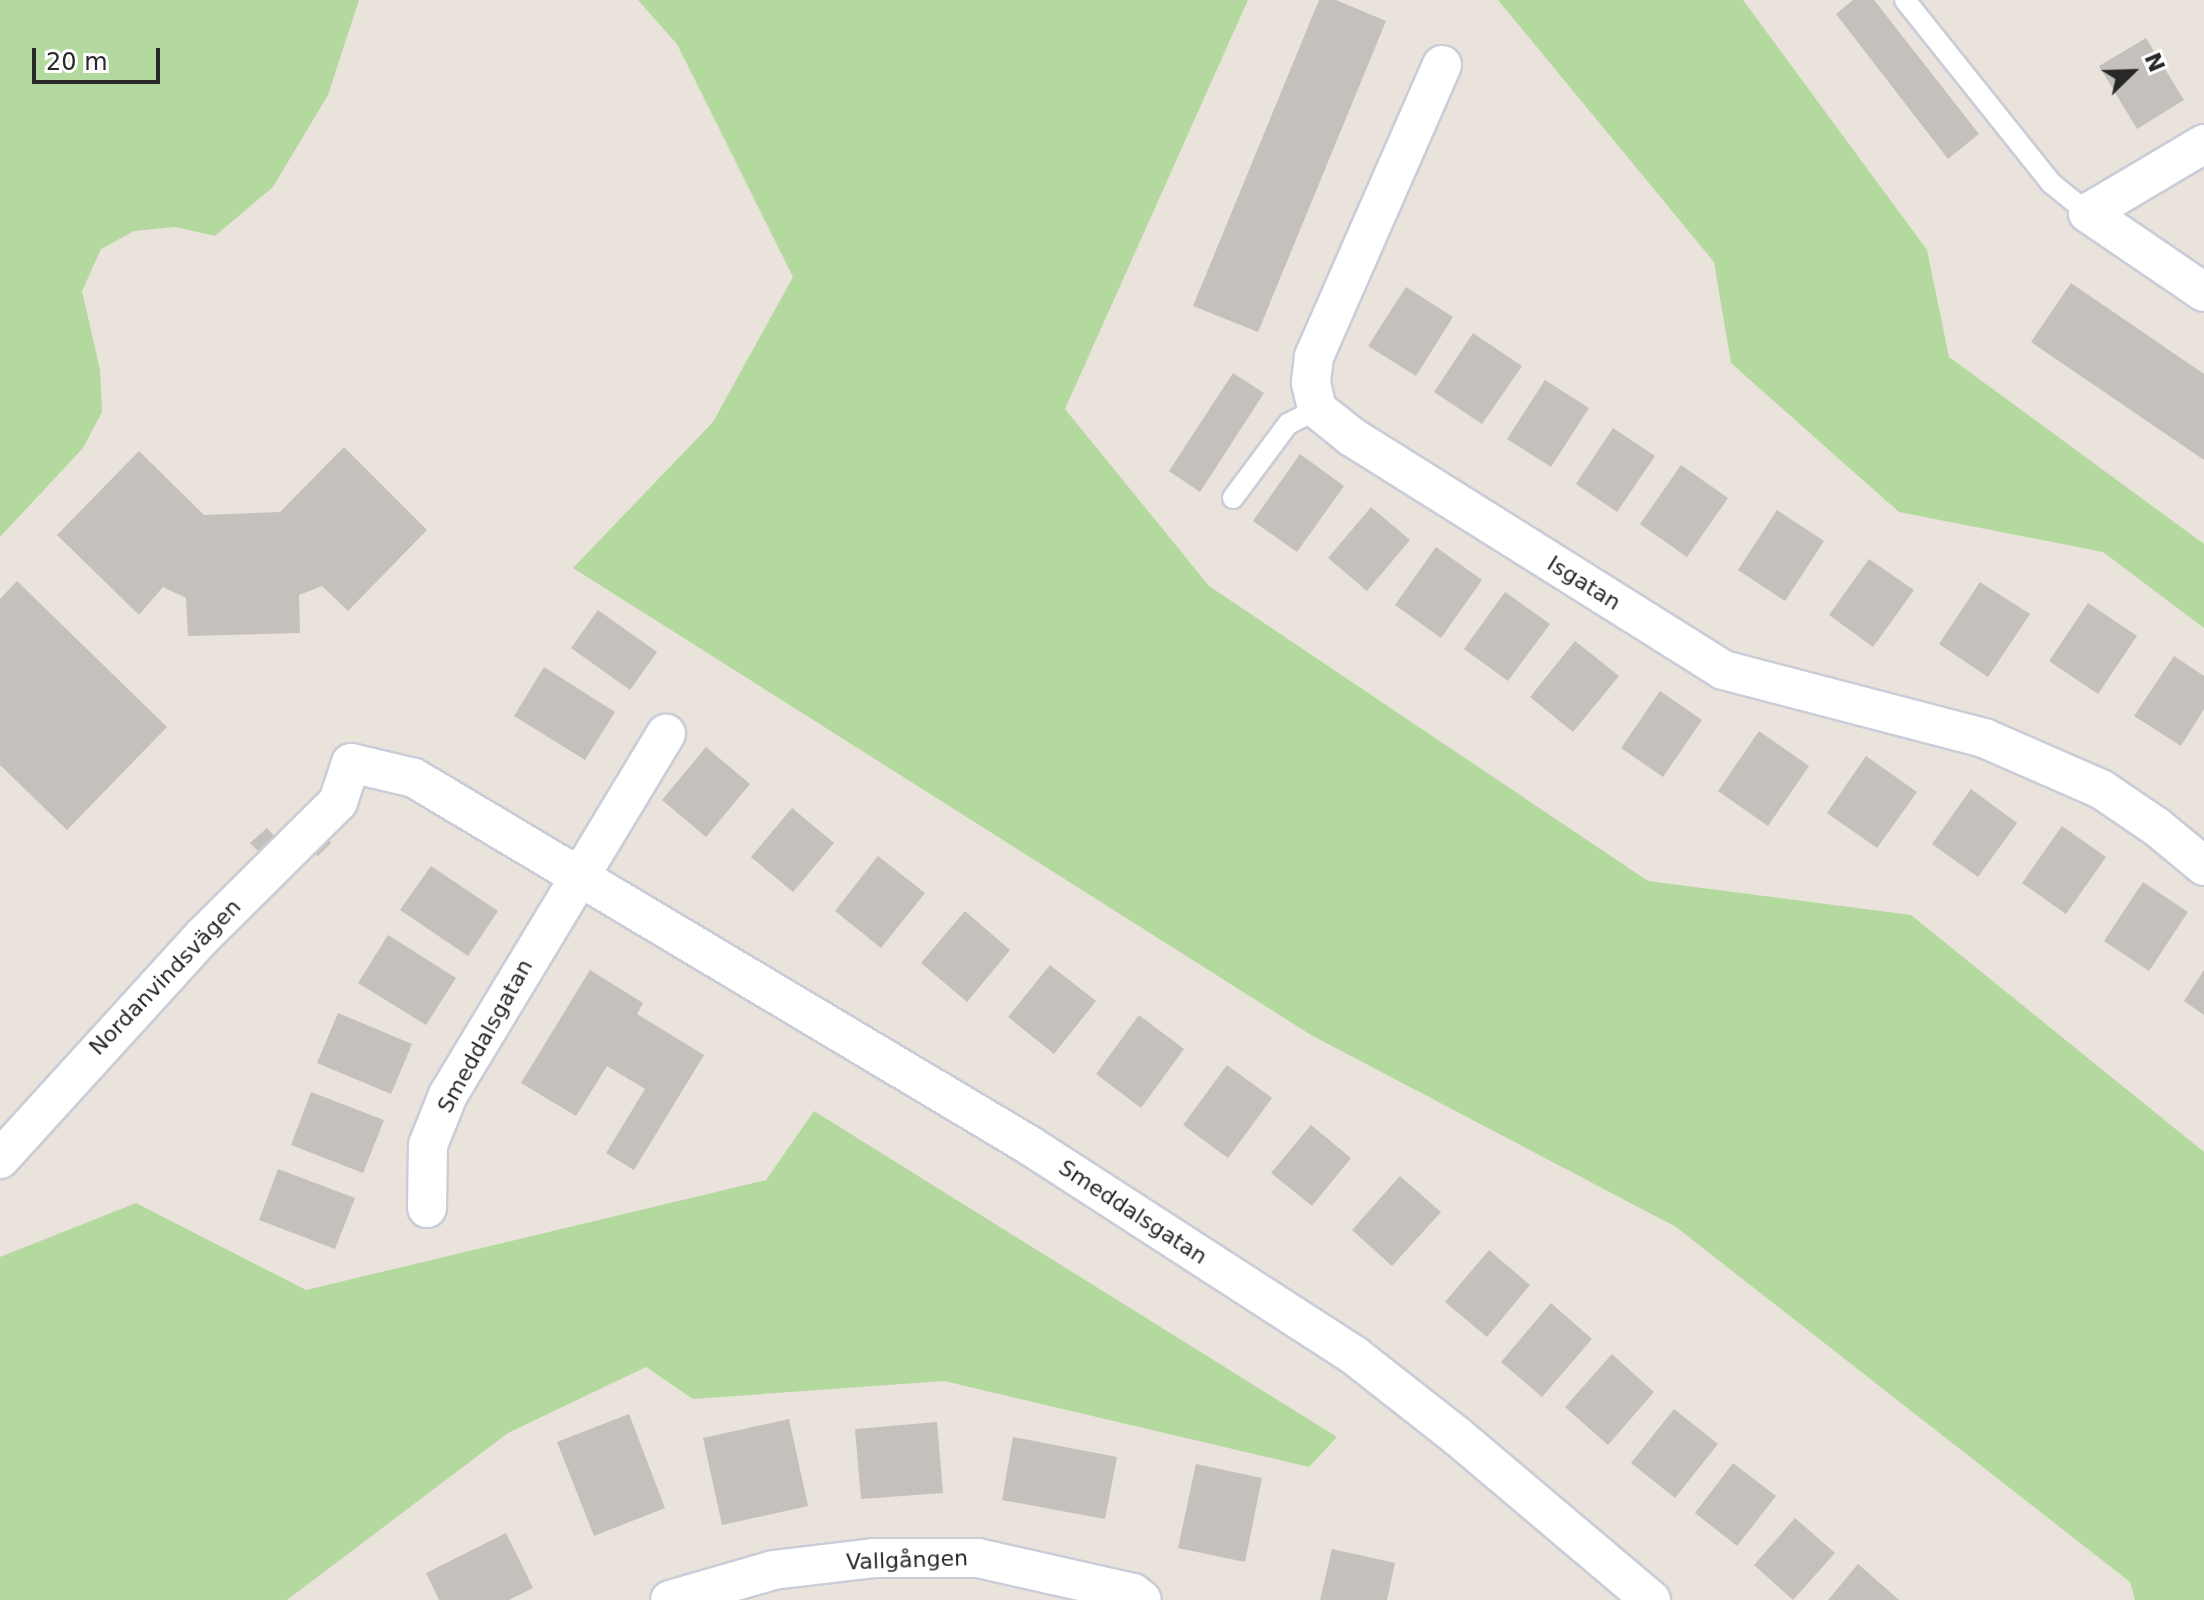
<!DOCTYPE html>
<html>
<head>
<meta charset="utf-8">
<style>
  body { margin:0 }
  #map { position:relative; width:2204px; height:1600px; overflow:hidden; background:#e9e3db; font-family:"DejaVu Sans",sans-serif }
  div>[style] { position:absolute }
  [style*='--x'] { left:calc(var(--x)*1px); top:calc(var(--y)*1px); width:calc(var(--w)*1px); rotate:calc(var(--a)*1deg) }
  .green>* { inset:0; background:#b4d99e }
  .building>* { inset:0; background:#c4c0bb }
  .roads { filter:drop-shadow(2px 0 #cacdd8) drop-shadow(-2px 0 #cacdd8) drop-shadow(0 2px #cacdd8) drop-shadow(0 -2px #cacdd8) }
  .lane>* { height:20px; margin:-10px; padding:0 10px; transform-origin:10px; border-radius:10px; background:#fff }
  .street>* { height:38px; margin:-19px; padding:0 19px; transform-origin:19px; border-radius:19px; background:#fff }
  span { translate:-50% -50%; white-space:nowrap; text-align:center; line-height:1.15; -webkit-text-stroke:7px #fff; paint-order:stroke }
  .street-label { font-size:22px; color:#282828 }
  .north { position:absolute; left:2092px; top:32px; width:80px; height:80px; -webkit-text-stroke:6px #fff; paint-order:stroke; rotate:67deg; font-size:22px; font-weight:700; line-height:32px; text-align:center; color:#282828 }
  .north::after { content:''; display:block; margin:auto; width:28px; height:36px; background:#282828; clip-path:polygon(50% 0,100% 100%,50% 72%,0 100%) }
  .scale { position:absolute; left:32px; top:48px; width:128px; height:36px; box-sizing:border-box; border:4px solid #282828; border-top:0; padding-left:10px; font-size:24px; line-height:28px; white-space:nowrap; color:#282828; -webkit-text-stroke:6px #fff; paint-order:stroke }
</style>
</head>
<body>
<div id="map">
  <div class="green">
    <div style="clip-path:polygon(0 0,359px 0,328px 95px,273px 187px,215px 236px,175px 227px,134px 231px,101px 249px,82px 291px,100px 370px,102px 412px,83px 448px,0 537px)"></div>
    <div style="clip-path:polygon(638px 0,1248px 0,1065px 409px,1209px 586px,1648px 881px,1911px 915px,2204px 1152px,2204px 1600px,2135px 1600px,2130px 1582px,1676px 1227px,1311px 1035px,573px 568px,713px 422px,793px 277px,677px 44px)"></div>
    <div style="clip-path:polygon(1498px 0,1743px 0,1927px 250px,1949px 357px,2204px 544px,2204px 628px,2103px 552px,1899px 512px,1731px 363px,1714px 262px)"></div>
    <div style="clip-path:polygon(814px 1111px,1337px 1437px,1309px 1467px,944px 1381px,693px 1399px,646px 1367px,508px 1433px,287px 1600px,0 1600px,0 1257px,136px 1203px,306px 1290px,766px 1180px)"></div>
  </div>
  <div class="building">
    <div style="clip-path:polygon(1319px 0,1336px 0,1386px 21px,1258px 332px,1193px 306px)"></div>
    <div style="clip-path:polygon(1853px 0,1874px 0,1979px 134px,1948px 159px,1836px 14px)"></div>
    <div style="clip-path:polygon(2146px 38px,2184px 100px,2137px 129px,2099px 66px)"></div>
    <div style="clip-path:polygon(2071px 283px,2204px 374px,2204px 460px,2031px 342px)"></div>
    <div style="clip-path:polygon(1406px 287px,1453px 317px,1416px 376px,1368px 346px)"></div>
    <div style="clip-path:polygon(1473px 333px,1522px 366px,1482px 424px,1434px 392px)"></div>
    <div style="clip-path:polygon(1233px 373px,1264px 393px,1200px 492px,1169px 471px)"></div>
    <div style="clip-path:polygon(1545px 380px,1589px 408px,1551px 467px,1507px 439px)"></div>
    <div style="clip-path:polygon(1613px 428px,1655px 456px,1617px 512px,1576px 484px)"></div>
    <div style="clip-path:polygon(344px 447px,427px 530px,348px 611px,322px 586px,299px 595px,300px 633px,188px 636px,186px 598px,163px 587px,139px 615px,57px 535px,139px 451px,204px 515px,280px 512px)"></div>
    <div style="clip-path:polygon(1300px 454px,1344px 486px,1297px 552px,1253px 521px)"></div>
    <div style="clip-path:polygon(1681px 465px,1728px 498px,1687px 557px,1640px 524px)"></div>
    <div style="clip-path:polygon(1371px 507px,1410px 540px,1367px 591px,1328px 558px)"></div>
    <div style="clip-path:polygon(1777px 510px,1824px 541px,1785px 601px,1738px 570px)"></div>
    <div style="clip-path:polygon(1436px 547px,1482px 580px,1441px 638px,1395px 605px)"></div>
    <div style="clip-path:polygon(1869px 559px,1914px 590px,1873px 647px,1829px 615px)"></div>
    <div style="clip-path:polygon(17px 581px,167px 727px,67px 830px,0 765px,0 599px)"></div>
    <div style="clip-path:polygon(1980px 582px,2030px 614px,1988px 677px,1939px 644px)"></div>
    <div style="clip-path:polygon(1505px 592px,1550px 624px,1508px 681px,1464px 649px)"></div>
    <div style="clip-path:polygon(2088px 603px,2137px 636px,2098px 694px,2049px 661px)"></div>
    <div style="clip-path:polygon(598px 610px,657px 652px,630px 690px,571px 648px)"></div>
    <div style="clip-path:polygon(1575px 641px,1619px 676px,1573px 732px,1530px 697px)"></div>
    <div style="clip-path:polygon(2174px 656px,2204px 676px,2204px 709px,2181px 746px,2134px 716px)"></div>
    <div style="clip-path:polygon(544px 667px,615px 712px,585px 760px,514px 716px)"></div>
    <div style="clip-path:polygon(1660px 691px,1702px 720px,1663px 777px,1621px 748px)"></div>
    <div style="clip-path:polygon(1759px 731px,1809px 766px,1768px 826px,1718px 791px)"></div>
    <div style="clip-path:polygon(706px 747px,750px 784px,706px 837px,662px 800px)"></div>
    <div style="clip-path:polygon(1866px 756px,1917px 792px,1877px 848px,1827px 813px)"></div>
    <div style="clip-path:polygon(1971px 789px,2017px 823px,1978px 877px,1932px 844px)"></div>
    <div style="clip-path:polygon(792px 808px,834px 843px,793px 892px,751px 857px)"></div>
    <div style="clip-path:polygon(2062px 826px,2106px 857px,2066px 914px,2022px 883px)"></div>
    <div style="clip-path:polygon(267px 828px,274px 836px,258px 851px,250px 843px)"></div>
    <div style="clip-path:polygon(327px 837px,331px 843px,318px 856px,312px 851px)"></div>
    <div style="clip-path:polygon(878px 856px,925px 893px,881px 948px,835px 911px)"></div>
    <div style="clip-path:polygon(431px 866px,498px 911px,468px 956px,400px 910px)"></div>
    <div style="clip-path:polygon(2143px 882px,2188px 912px,2149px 971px,2104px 941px)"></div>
    <div style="clip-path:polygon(965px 911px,1010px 950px,967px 1002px,921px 963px)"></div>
    <div style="clip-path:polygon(388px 935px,456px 978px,426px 1025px,358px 983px)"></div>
    <div style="clip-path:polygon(1050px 965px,1096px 1001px,1054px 1054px,1008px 1017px)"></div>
    <div style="clip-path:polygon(590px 970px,643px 1003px,637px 1014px,704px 1055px,634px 1170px,606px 1153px,645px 1089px,607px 1066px,576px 1116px,521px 1083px)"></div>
    <div style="clip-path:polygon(2204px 970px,2204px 1015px,2184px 1001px)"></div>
    <div style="clip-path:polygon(338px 1013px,412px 1044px,391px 1094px,317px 1063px)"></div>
    <div style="clip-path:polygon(1139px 1015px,1184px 1049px,1141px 1108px,1096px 1074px)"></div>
    <div style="clip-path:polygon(1227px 1065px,1272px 1098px,1228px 1158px,1183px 1125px)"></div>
    <div style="clip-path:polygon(311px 1092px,384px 1120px,363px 1173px,291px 1145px)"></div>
    <div style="clip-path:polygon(1311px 1125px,1351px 1158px,1312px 1206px,1271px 1173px)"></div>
    <div style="clip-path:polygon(278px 1169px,355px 1198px,335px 1249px,259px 1220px)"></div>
    <div style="clip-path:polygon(1400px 1176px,1441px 1212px,1392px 1266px,1352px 1230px)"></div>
    <div style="clip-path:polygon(1489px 1250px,1530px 1285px,1487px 1337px,1445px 1302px)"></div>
    <div style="clip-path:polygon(1551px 1303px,1592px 1339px,1542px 1397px,1501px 1362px)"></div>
    <div style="clip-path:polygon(1612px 1354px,1654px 1392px,1608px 1445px,1565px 1407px)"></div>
    <div style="clip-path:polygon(1674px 1409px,1718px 1444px,1675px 1498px,1631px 1463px)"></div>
    <div style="clip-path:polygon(629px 1414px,665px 1508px,594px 1536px,557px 1442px)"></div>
    <div style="clip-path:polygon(789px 1419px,808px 1506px,722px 1525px,703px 1438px)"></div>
    <div style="clip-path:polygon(937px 1422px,943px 1493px,861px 1499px,855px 1429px)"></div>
    <div style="clip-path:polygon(1013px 1437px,1117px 1457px,1105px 1519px,1002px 1500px)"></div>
    <div style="clip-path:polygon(1733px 1463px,1776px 1496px,1737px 1546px,1695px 1513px)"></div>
    <div style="clip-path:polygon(1196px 1464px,1262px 1478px,1245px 1562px,1178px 1548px)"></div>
    <div style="clip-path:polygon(1795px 1518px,1835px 1553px,1793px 1600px,1754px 1565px)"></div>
    <div style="clip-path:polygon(506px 1533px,533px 1588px,509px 1600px,439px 1600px,426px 1573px)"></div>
    <div style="clip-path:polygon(1332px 1549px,1395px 1563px,1387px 1600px,1320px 1600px)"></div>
    <div style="clip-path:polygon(1858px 1564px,1899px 1600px,1828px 1600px)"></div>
  </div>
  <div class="roads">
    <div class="lane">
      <div style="--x:1905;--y:0;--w:234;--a:51.4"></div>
      <div style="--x:2051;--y:183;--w:48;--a:39"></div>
      <div style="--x:1233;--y:498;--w:92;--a:-53.4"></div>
      <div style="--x:1288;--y:424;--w:33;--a:-27"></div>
    </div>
    <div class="street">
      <div style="--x:1442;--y:65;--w:319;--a:113.7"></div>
      <div style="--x:1314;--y:357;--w:26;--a:97"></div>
      <div style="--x:1311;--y:383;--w:27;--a:77"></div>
      <div style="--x:1317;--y:409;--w:45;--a:38.7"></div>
      <div style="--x:1352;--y:437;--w:438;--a:32.1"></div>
      <div style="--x:1723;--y:670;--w:270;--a:14.6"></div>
      <div style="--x:1984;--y:738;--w:128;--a:23.6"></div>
      <div style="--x:2101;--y:789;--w:68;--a:34.2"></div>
      <div style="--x:2157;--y:827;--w:61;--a:39.7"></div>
      <div style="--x:2204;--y:144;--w:135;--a:149.3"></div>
      <div style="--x:2088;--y:213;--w:140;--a:34.3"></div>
      <div style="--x:0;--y:1159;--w:299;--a:-47.7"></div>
      <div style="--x:201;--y:938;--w:193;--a:-44.8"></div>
      <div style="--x:338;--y:802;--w:41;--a:-71.6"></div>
      <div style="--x:351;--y:763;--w:65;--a:13.4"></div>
      <div style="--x:414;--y:778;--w:716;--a:30.83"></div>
      <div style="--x:1029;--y:1145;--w:388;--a:32.9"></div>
      <div style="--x:1355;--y:1356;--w:130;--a:38.1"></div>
      <div style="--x:1457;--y:1436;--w:254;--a:40.2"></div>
      <div style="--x:427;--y:1208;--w:63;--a:-89.1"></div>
      <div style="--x:428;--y:1145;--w:54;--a:-68.2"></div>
      <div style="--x:448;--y:1095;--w:422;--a:-58.9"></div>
      <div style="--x:670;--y:1600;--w:107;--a:-16.2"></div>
      <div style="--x:773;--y:1570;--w:103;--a:-6.7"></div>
      <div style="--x:875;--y:1558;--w:103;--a:0"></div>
      <div style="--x:978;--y:1558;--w:159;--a:12.7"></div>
      <div style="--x:1133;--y:1593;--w:11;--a:38"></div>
    </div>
  </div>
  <div class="street-label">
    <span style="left:1584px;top:583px;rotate:32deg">Isgatan</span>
    <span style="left:165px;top:977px;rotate:-46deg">Nordanvindsvägen</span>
    <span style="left:485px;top:1036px;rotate:-61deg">Smeddalsgatan</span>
    <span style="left:1133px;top:1212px;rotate:33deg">Smeddalsgatan</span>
    <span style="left:907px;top:1560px;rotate:-2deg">Vallgången</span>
  </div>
  <div class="north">N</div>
  <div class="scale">20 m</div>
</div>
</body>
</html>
